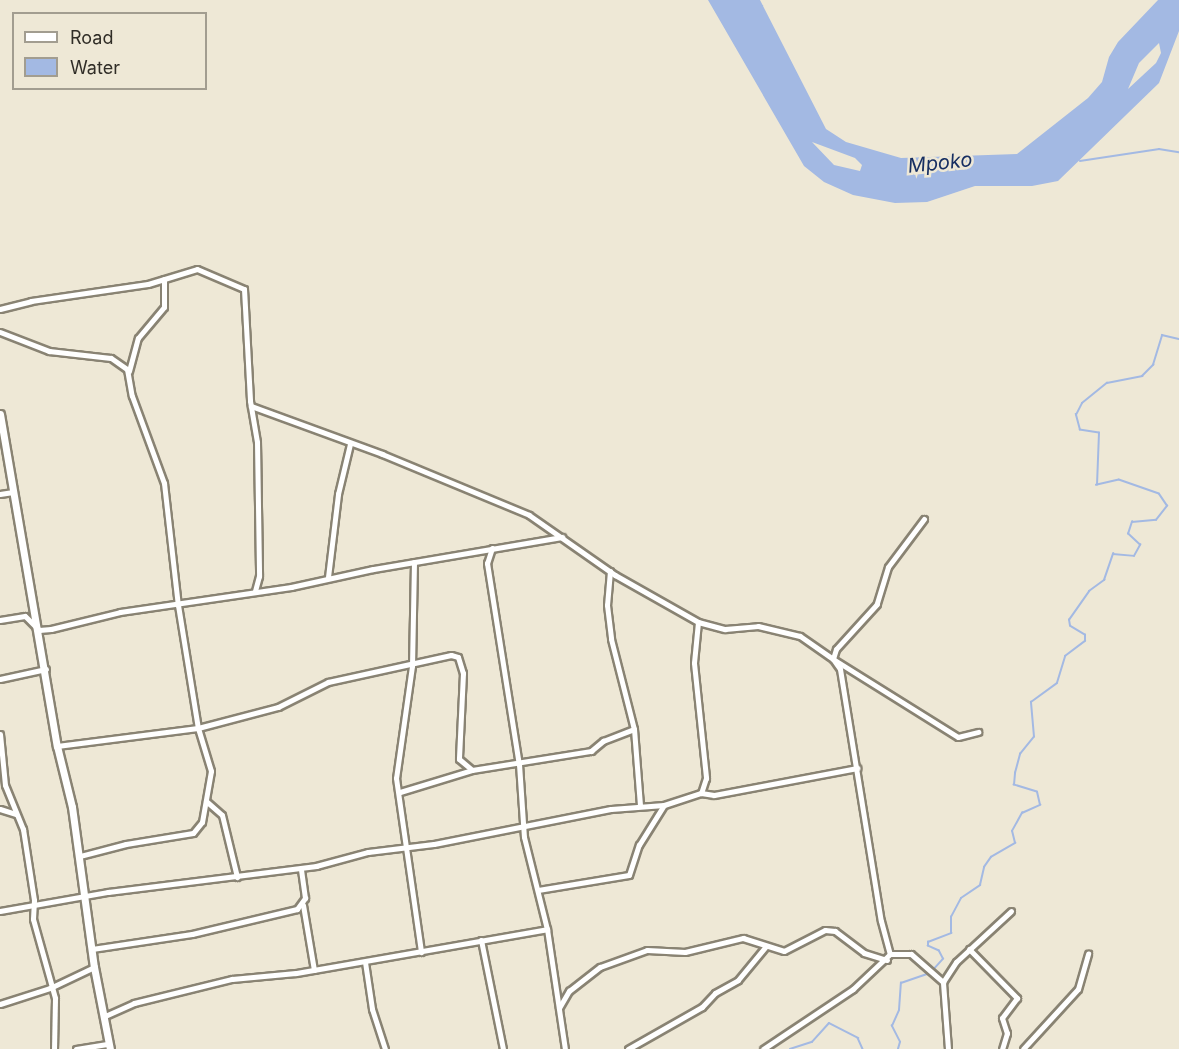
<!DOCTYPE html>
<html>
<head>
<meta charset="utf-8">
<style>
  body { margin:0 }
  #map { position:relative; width:1179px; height:1049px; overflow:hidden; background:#eee8d6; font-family:Inter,sans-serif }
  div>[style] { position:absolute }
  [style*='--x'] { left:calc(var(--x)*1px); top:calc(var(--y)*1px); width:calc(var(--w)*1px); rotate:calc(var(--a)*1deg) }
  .water>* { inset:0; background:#a3b9e3 }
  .stream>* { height:1.5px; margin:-0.75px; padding:0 0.75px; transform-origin:0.75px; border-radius:0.75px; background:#a3b9e3 }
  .roads { filter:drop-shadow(2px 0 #898373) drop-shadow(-2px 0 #898373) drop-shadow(0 2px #898373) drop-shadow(0 -2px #898373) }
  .minor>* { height:5px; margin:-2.5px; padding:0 2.5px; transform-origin:2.5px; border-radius:2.5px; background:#fff }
  .tertiary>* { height:7px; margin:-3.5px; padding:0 3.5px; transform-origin:3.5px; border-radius:3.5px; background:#fff }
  span { translate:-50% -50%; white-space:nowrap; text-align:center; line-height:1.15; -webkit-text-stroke:5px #eee8d6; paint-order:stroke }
  .water-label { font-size:20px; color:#172f62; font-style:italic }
  .legend { position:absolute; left:12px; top:12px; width:195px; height:78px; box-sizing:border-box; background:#eee8d6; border:2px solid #a29d90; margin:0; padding:8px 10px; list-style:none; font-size:18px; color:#302d27 }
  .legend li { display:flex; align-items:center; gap:12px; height:30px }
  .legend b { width:30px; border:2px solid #a29d90 }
</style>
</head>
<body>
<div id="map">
  <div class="water">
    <div style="clip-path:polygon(evenodd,708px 0,760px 0,826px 129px,846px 142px,901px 158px,1017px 154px,1088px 98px,1102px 82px,1109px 57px,1118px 42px,1158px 0,1179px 0,1179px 31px,1159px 83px,1058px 181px,1032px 186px,975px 186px,927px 202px,895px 203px,853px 195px,824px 182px,804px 166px,708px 0,1159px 43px,1161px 53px,1156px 63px,1128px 89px,1139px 63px,1159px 43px,708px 0,812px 142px,855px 158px,862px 165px,860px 171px,834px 165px,812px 142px)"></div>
  </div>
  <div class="stream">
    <div style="--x:1080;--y:161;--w:80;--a:-8.6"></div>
    <div style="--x:1159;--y:149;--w:20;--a:9"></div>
    <div style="--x:933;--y:970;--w:15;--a:-48"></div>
    <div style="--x:943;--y:959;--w:9;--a:-117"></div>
    <div style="--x:939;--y:951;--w:12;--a:-156"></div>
    <div style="--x:928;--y:946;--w:4;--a:-90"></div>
    <div style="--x:928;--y:942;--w:25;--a:-21"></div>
    <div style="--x:951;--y:933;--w:16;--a:-90"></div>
    <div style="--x:951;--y:917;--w:21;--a:-62"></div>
    <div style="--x:961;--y:898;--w:23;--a:-34"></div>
    <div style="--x:980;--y:885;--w:18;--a:-77"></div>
    <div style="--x:984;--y:867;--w:12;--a:-55"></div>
    <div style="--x:991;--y:857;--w:28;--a:-30"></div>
    <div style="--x:1015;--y:843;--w:12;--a:-104"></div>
    <div style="--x:1012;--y:831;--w:21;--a:-61"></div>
    <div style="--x:1022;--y:813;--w:20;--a:-24"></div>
    <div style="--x:1040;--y:805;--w:13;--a:-103"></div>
    <div style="--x:1037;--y:792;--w:24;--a:-163"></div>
    <div style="--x:1014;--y:785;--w:12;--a:-85"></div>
    <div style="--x:1015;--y:773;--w:20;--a:-75"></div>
    <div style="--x:1020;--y:754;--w:22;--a:-51"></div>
    <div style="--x:1034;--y:737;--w:35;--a:-95"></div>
    <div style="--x:1031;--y:702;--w:32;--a:-36"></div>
    <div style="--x:1057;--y:683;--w:28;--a:-73"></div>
    <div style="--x:1065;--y:656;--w:25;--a:-37"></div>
    <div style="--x:1085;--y:641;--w:6;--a:-90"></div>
    <div style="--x:1085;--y:635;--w:17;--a:-149"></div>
    <div style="--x:1070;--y:626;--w:6;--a:-99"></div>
    <div style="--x:1069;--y:620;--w:35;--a:-55"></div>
    <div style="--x:1089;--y:591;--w:19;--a:-36"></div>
    <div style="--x:1104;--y:580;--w:28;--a:-71"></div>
    <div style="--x:1113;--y:554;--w:21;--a:5"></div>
    <div style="--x:1134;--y:556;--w:13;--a:-61"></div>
    <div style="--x:1140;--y:545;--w:16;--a:-137"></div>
    <div style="--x:1128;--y:534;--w:13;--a:-72"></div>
    <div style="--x:1132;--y:522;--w:24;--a:-5"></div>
    <div style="--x:1156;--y:520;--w:18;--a:-52"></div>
    <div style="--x:1167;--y:506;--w:14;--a:-124"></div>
    <div style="--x:1159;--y:494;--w:42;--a:-160.7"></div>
    <div style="--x:1119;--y:480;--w:23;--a:167"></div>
    <div style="--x:1097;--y:485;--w:52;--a:-87.8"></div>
    <div style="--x:1099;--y:433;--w:19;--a:-171"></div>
    <div style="--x:1080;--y:430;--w:16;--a:-105"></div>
    <div style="--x:1076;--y:415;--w:13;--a:-63"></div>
    <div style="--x:1082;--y:403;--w:32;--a:-39"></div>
    <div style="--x:1107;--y:383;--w:36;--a:-11"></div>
    <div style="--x:1142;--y:376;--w:16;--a:-45"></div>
    <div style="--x:1153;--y:365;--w:31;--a:-73"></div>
    <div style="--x:1162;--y:335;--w:17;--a:13"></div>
    <div style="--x:790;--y:1049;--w:23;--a:-18"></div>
    <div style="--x:812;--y:1042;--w:25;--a:-48"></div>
    <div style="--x:829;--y:1023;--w:33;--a:27"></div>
    <div style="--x:858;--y:1038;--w:12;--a:66"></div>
    <div style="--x:898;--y:1049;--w:7;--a:-74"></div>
    <div style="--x:900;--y:1042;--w:18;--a:-117"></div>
    <div style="--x:892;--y:1026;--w:17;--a:-66"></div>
    <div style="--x:899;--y:1010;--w:27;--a:-86"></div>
    <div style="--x:901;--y:983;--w:31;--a:-19"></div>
  </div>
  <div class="roads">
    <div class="minor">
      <div style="--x:0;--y:309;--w:32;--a:-14"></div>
      <div style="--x:31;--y:301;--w:118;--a:-8.3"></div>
      <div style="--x:148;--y:284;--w:51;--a:-17"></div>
      <div style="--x:197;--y:269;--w:51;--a:23.1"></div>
      <div style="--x:244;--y:289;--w:112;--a:86.9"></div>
      <div style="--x:250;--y:401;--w:42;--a:80.3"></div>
      <div style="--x:257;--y:442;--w:134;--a:89.1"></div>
      <div style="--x:259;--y:576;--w:16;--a:105"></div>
      <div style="--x:0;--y:332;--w:53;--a:21.2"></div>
      <div style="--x:49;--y:351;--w:62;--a:6.4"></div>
      <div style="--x:111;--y:358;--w:19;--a:35"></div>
      <div style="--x:127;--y:369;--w:27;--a:80"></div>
      <div style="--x:132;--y:396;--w:93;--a:69.8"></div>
      <div style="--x:164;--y:483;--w:123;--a:83.5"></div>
      <div style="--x:178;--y:605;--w:125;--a:80.8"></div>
      <div style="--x:198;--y:728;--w:45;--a:73.2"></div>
      <div style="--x:211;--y:771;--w:52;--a:100"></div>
      <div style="--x:202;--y:822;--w:14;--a:129"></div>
      <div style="--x:193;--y:833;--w:68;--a:170.7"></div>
      <div style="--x:126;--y:844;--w:48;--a:165.4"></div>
      <div style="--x:129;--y:371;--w:34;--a:-75"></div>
      <div style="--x:138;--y:338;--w:40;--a:-50"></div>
      <div style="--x:164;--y:307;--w:28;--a:-90"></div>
      <div style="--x:251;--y:406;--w:140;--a:20.1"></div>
      <div style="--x:382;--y:454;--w:159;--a:22.5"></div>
      <div style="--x:529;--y:515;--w:105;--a:34.9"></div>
      <div style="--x:615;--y:575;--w:95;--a:29.5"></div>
      <div style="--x:698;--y:622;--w:28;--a:15"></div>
      <div style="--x:725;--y:629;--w:33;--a:-5"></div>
      <div style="--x:758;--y:626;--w:43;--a:13.4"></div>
      <div style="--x:800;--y:636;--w:40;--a:34.9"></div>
      <div style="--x:833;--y:659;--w:12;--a:55"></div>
      <div style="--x:840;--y:669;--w:255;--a:80.8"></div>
      <div style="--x:881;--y:921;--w:34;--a:75"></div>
      <div style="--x:890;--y:954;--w:51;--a:136.6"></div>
      <div style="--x:853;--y:989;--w:108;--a:146.3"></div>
      <div style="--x:0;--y:494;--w:13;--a:-9"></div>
      <div style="--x:924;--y:519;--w:60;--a:126.9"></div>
      <div style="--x:888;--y:567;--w:39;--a:107"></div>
      <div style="--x:877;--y:604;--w:61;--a:132.3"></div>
      <div style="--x:836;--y:649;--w:10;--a:107"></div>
      <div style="--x:833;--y:659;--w:147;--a:32"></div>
      <div style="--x:958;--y:737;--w:21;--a:-14"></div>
      <div style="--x:492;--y:548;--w:16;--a:108"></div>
      <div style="--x:487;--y:563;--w:204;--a:81"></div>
      <div style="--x:519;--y:764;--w:73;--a:86.1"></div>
      <div style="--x:524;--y:837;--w:95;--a:76"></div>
      <div style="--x:547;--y:929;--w:121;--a:81.5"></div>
      <div style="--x:414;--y:562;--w:104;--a:91.1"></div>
      <div style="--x:412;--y:666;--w:113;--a:98.1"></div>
      <div style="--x:396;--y:778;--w:176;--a:81.8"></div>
      <div style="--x:610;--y:571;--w:34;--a:95"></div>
      <div style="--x:607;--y:605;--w:34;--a:83"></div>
      <div style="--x:611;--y:639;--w:93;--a:75.7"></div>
      <div style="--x:634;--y:729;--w:76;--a:85.5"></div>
      <div style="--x:328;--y:577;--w:84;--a:-83.1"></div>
      <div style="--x:338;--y:494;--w:51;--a:-76.5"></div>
      <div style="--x:0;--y:620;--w:25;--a:-9"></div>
      <div style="--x:25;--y:616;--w:20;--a:45"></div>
      <div style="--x:39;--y:630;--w:12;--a:-5"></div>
      <div style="--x:51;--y:629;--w:71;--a:-13.8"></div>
      <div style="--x:120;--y:612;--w:173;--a:-8.3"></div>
      <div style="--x:291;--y:587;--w:84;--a:-12.4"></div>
      <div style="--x:373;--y:569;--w:192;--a:-9.6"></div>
      <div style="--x:698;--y:622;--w:41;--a:95.6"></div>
      <div style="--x:694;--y:663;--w:116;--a:84"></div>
      <div style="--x:706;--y:778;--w:16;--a:108"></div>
      <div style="--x:0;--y:679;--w:47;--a:-12.3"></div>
      <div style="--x:0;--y:734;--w:51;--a:84.4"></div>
      <div style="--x:5;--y:785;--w:48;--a:67.8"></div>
      <div style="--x:23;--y:829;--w:72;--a:81.2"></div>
      <div style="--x:34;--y:900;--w:19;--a:93"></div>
      <div style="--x:33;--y:919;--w:82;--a:74.4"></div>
      <div style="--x:55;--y:998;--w:51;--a:91.1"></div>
      <div style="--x:57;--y:746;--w:142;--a:-7.3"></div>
      <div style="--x:198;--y:728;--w:83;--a:-14.7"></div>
      <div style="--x:278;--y:707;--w:56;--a:-26.6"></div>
      <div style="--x:328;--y:682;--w:126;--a:-12.4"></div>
      <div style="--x:451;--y:655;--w:7;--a:16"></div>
      <div style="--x:458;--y:657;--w:17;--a:73"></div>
      <div style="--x:463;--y:673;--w:86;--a:92.7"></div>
      <div style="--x:459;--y:759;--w:17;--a:40"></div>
      <div style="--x:400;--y:792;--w:75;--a:-17"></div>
      <div style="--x:472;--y:770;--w:121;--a:-9.1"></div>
      <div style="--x:591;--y:751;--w:16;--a:-40"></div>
      <div style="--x:603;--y:741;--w:33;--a:-21"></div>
      <div style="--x:206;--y:801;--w:21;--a:41"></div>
      <div style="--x:222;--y:815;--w:64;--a:76.4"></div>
      <div style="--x:0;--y:809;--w:16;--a:18"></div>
      <div style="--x:538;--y:890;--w:92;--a:-9.4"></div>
      <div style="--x:629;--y:875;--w:32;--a:-72"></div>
      <div style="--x:639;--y:845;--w:47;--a:-58"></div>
      <div style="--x:303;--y:905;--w:66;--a:80.4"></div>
      <div style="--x:0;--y:911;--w:110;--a:-10"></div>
      <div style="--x:108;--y:892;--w:210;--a:-7.1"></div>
      <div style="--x:316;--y:866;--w:54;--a:-15.1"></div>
      <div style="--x:368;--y:852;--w:66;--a:-6.9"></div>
      <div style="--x:434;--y:844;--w:180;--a:-11.2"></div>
      <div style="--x:611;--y:809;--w:53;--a:-4.3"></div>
      <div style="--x:664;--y:805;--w:39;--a:-18"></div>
      <div style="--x:701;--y:793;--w:13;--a:9"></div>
      <div style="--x:714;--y:795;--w:146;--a:-10.7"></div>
      <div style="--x:481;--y:940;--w:111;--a:78.6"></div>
      <div style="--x:92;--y:949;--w:101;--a:-8.5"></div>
      <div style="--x:192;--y:934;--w:108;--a:-13.4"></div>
      <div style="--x:297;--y:909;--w:14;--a:-54"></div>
      <div style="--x:305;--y:898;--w:30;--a:-98"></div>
      <div style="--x:969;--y:949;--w:69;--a:45.6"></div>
      <div style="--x:1017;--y:998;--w:25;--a:127"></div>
      <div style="--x:1002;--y:1018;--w:16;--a:72"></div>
      <div style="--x:1007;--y:1033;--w:17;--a:107"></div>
      <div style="--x:890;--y:954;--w:21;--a:0"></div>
      <div style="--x:911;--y:954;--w:43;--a:41.2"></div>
      <div style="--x:365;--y:962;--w:48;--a:81.5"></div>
      <div style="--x:372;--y:1009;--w:42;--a:72"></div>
      <div style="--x:0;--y:1004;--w:52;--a:-17.7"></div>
      <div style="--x:50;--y:988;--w:49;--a:-25.5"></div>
      <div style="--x:559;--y:1008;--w:20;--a:-60"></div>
      <div style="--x:569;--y:991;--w:39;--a:-38"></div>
      <div style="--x:600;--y:967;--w:50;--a:-19.9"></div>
      <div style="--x:647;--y:950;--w:38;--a:3"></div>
      <div style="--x:685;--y:952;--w:60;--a:-13.6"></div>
      <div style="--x:743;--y:938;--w:43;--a:17.6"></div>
      <div style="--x:784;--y:951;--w:46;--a:-27.1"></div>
      <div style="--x:825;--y:930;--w:10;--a:6"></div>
      <div style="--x:835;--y:931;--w:36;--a:37"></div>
      <div style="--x:864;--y:953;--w:24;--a:17"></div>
      <div style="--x:105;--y:1016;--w:32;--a:-24"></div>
      <div style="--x:134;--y:1003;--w:101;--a:-13.8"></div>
      <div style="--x:232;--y:979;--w:64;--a:-5.4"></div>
      <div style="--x:296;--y:973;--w:255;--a:-9.9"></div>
      <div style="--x:76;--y:1049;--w:33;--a:-9"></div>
      <div style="--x:628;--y:1049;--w:85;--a:-29.6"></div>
      <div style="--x:702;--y:1007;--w:19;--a:-47"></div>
      <div style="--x:715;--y:993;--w:26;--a:-29"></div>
      <div style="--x:738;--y:980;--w:44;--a:-50.5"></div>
      <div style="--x:948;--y:1049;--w:67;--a:-94.3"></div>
      <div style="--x:943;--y:982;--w:24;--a:-57"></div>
      <div style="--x:956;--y:962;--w:75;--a:-42.8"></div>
      <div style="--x:1023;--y:1049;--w:81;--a:-47.5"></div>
      <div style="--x:1078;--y:989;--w:37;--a:-74"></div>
    </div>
    <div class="tertiary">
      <div style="--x:0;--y:414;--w:337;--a:80.3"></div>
      <div style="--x:57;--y:746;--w:63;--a:76.2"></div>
      <div style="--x:72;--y:807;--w:162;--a:82.2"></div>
      <div style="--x:94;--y:967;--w:84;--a:79"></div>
    </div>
  </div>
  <div class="water-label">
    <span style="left:940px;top:163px;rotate:-6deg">Mpoko</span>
  </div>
  <ul class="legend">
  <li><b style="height:8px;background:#fff"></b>Road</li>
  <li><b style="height:16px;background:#a3b9e3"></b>Water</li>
  </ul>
</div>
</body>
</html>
